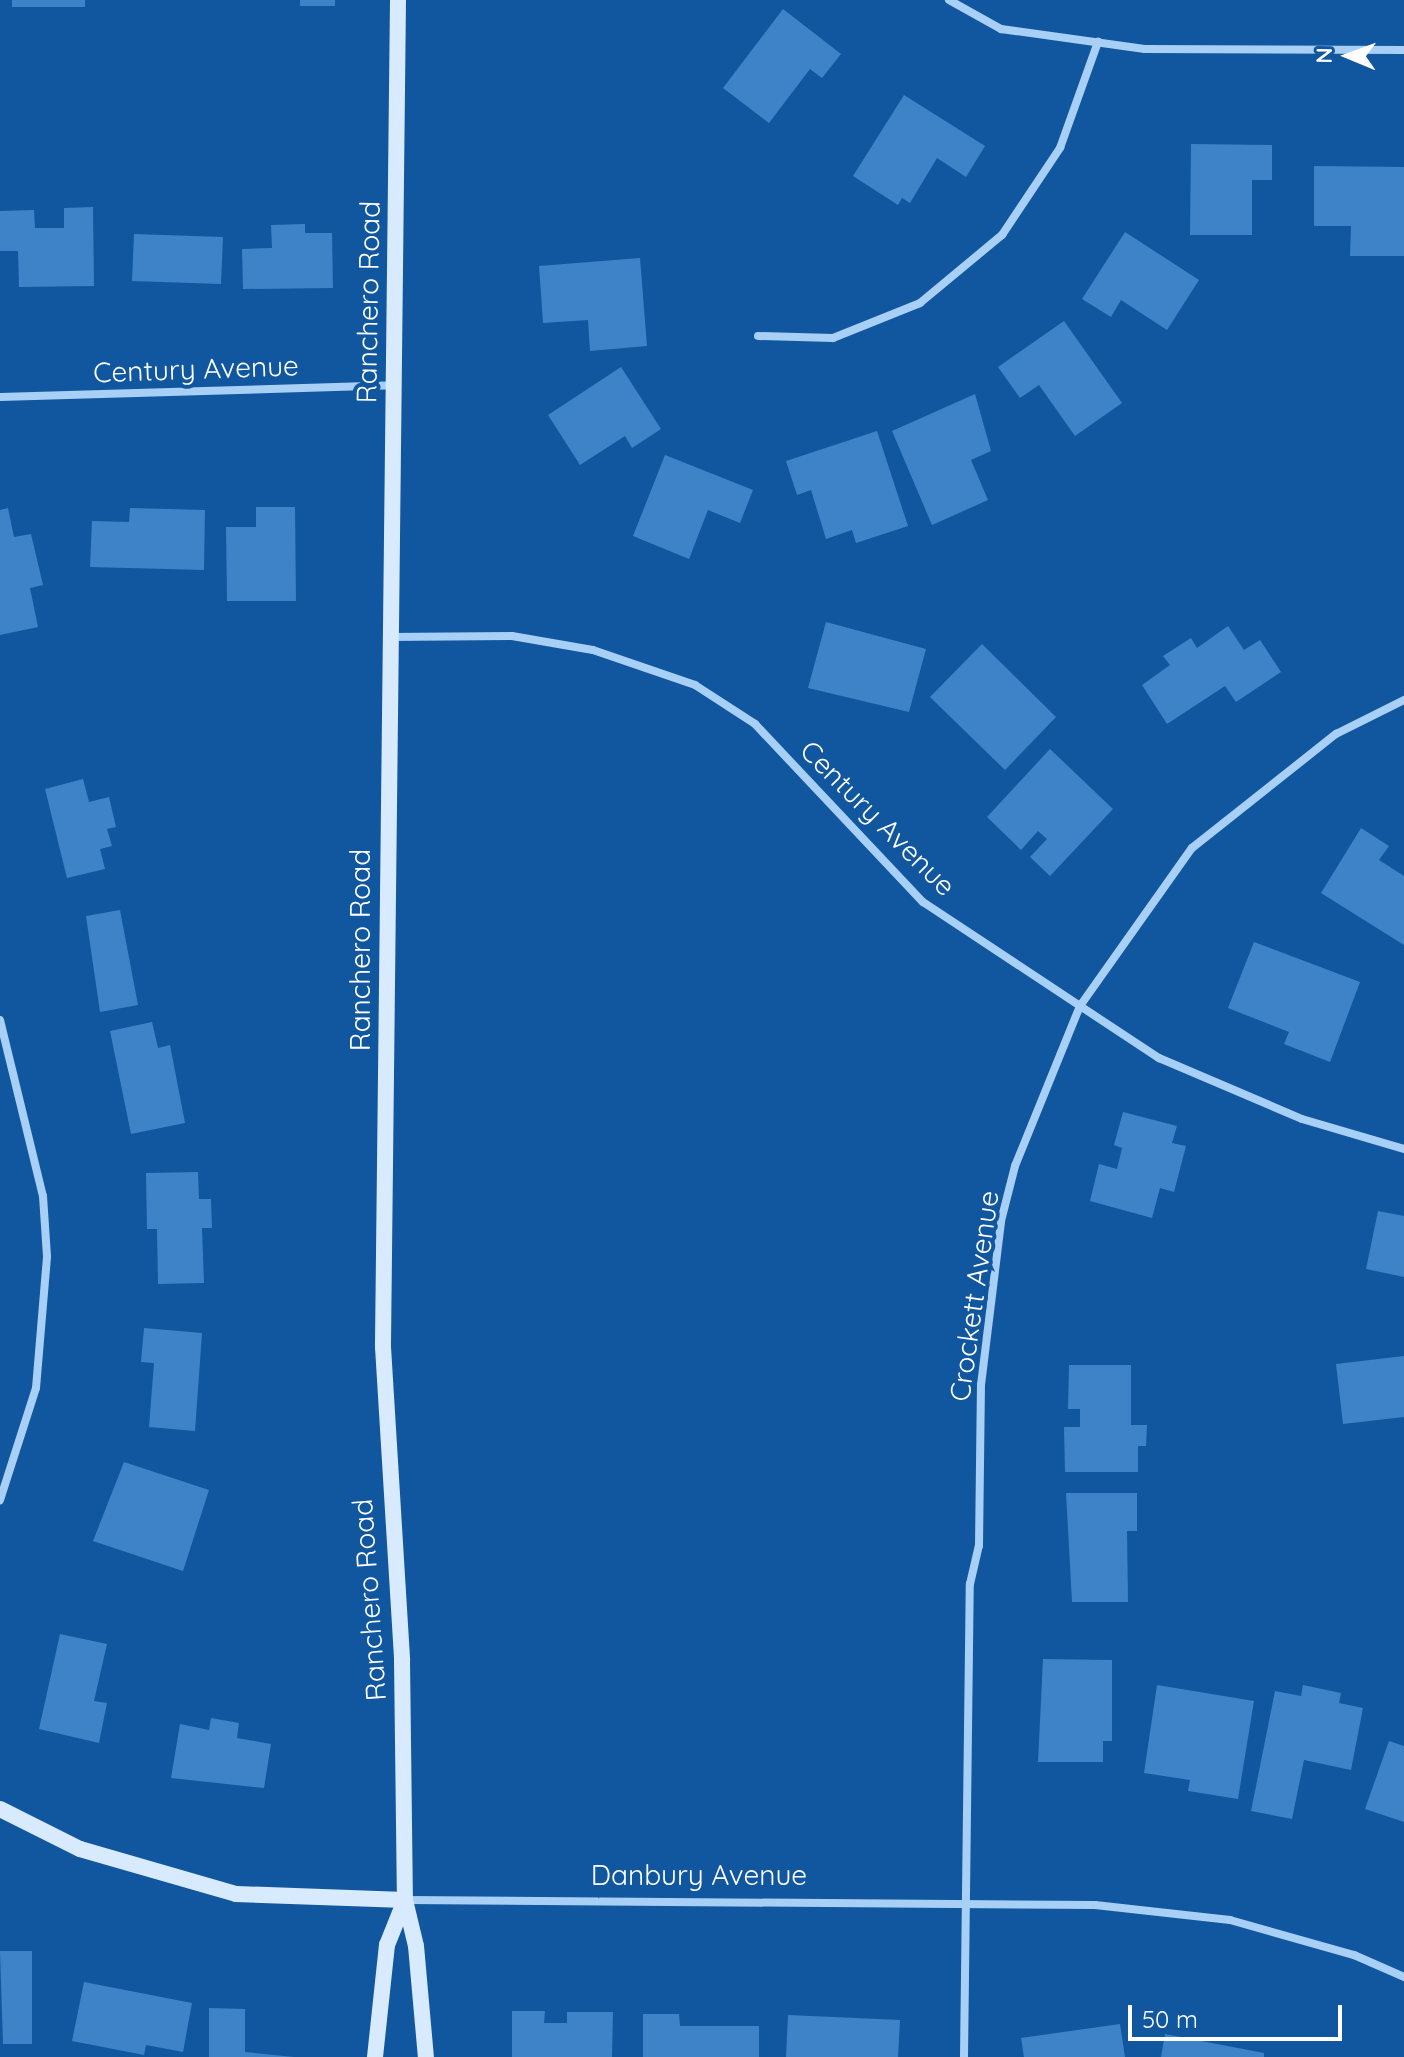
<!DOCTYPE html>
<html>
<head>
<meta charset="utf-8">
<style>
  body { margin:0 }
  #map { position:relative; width:1404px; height:2057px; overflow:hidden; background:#11579f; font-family:Quicksand,sans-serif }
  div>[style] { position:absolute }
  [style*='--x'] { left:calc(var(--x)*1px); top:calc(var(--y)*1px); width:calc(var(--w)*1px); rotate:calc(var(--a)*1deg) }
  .building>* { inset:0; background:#3e83c7 }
  .street>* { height:8px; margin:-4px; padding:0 4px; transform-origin:4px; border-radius:4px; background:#a8cff5 }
  .secondary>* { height:16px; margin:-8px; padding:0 8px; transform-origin:8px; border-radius:8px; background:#d8eafd }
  span { translate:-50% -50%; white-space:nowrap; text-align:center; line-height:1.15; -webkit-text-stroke:8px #11579f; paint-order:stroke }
  .street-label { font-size:28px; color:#fff }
  .north { position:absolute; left:1308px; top:16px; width:80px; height:80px; -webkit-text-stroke:6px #11579f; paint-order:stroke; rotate:271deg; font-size:22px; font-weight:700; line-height:32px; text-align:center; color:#fff }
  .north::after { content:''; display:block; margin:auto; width:28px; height:36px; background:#fff; clip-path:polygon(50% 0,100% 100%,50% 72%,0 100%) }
  .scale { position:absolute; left:1128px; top:2005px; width:214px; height:36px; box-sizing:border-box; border:4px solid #fff; border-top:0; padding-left:10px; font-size:24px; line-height:28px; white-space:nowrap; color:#fff; -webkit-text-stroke:6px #11579f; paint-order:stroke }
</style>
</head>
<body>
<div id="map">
  <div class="building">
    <div style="clip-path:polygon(12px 0,85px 0,85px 7px,12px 7px)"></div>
    <div style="clip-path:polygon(300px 0,335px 0,335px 6px,300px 6px)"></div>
    <div style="clip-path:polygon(783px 9px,841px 54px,822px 78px,810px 69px,769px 123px,723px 88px)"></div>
    <div style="clip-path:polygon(904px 95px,985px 146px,966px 177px,937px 158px,910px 203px,902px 198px,898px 205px,853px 176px)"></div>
    <div style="clip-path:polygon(1191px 144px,1272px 145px,1272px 180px,1252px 180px,1252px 235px,1190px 235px)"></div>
    <div style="clip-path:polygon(1314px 166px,1404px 167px,1404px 256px,1350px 256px,1351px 226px,1314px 226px)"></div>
    <div style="clip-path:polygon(93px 207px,94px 286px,19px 287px,18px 251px,0 251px,0 211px,34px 210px,35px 228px,64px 228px,64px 208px)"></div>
    <div style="clip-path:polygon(305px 224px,305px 233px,332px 233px,333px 288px,243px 289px,242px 249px,272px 248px,271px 225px)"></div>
    <div style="clip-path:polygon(1125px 232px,1199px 280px,1167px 330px,1121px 300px,1111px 317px,1082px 299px)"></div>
    <div style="clip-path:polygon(134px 234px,223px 237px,221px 284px,132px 281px)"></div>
    <div style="clip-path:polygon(640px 258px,647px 346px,590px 351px,588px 320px,543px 323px,539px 266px)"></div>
    <div style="clip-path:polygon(1064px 321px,1122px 403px,1075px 436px,1039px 385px,1020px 398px,998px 367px)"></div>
    <div style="clip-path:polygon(621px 367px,661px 429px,632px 448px,625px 436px,580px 465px,548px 415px)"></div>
    <div style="clip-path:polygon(975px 394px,991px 451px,971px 460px,988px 500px,932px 525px,892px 431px)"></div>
    <div style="clip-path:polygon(877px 431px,908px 526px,856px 543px,852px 530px,826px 539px,811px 490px,797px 495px,786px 461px)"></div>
    <div style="clip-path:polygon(665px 455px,753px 490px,740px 523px,708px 510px,689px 559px,633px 536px)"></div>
    <div style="clip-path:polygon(256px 507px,295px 507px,296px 601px,227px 601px,226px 527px,256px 527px)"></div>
    <div style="clip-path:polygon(8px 508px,14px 537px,31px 534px,43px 585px,30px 588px,38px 627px,0 635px,0 510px)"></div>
    <div style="clip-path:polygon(130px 508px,205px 510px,204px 570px,90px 567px,92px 521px,129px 522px)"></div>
    <div style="clip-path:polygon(826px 622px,926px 649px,909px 712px,808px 688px)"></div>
    <div style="clip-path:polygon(1228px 626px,1244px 650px,1260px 640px,1281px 672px,1236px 702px,1225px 686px,1167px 724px,1142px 685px,1170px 665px,1163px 656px,1191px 638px,1197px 648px)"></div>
    <div style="clip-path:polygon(982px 644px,1056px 717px,1005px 770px,930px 697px)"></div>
    <div style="clip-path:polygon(1050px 749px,1113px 809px,1050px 876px,1030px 857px,1047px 839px,1038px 831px,1021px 850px,987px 817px)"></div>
    <div style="clip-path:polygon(83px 779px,89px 802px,109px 797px,116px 827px,107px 829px,112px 846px,100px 849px,105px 869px,67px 878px,45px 789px)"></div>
    <div style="clip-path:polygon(1361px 828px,1389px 846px,1379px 860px,1404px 876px,1404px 945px,1321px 893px)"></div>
    <div style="clip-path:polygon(120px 910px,138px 1005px,100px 1012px,86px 916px)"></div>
    <div style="clip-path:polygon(1254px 942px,1360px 982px,1330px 1062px,1284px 1044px,1289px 1032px,1228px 1008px)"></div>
    <div style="clip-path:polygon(152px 1022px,158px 1048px,170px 1045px,185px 1123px,131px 1134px,110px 1031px)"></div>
    <div style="clip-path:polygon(1123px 1112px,1177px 1126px,1172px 1143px,1186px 1146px,1174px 1192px,1160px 1188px,1152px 1218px,1090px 1201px,1099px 1164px,1117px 1169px,1122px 1148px,1114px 1145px)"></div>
    <div style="clip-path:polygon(198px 1172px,199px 1199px,211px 1199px,212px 1228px,202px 1228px,204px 1283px,158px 1284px,157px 1229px,147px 1229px,146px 1173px)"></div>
    <div style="clip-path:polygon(1378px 1211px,1404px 1216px,1404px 1277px,1366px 1269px)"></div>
    <div style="clip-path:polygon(144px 1328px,202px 1333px,195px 1431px,149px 1427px,154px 1363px,141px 1362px)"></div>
    <div style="clip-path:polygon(1404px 1356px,1404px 1417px,1343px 1424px,1336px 1364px)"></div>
    <div style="clip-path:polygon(1069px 1365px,1131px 1365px,1131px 1425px,1147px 1425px,1146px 1446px,1138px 1446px,1138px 1472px,1065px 1472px,1064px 1427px,1080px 1427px,1080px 1409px,1068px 1409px)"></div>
    <div style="clip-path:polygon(124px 1462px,209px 1490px,183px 1571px,93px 1541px)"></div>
    <div style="clip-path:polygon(1066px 1493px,1137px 1493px,1137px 1531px,1127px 1531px,1128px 1602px,1072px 1602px)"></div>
    <div style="clip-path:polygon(60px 1634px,107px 1644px,94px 1701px,107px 1703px,99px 1743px,39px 1729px)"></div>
    <div style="clip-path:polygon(1043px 1659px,1112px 1660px,1112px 1741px,1103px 1741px,1103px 1762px,1038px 1762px)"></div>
    <div style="clip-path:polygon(1157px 1685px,1254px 1701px,1238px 1799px,1188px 1791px,1190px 1780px,1144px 1773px)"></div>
    <div style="clip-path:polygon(1303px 1685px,1341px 1693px,1339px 1703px,1363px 1708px,1351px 1770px,1304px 1760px,1292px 1819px,1251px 1811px,1275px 1691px,1301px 1696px)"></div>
    <div style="clip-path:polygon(211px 1718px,239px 1723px,237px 1738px,271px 1744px,264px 1788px,171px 1778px,180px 1724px,209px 1730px)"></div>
    <div style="clip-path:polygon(1389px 1741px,1404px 1746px,1404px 1822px,1365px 1809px)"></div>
    <div style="clip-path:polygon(0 1951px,32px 1951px,32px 2044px,3px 2044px)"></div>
    <div style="clip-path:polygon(84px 1982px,192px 2003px,183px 2052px,146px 2045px,144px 2055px,72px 2041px)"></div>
    <div style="clip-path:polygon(209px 2008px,245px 2009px,245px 2052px,294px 2057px,209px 2057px)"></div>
    <div style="clip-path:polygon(512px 2011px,545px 2011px,544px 2023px,567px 2023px,567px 2012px,613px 2012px,612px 2057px,512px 2057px)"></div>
    <div style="clip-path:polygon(643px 2014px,679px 2014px,680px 2026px,759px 2026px,759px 2057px,643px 2057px)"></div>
    <div style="clip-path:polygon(788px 2015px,900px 2020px,898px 2057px,786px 2057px)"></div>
    <div style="clip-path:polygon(1120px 2024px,1125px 2057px,1024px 2057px,1021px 2038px)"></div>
    <div style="clip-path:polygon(1165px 2034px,1264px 2053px,1264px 2057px,1161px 2057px)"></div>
  </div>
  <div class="street">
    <div style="--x:949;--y:0;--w:60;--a:29.1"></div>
    <div style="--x:1001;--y:29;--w:145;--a:7.9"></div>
    <div style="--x:1145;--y:49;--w:259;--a:0.2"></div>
    <div style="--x:758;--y:336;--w:75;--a:1.5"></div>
    <div style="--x:833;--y:338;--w:94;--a:-21.9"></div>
    <div style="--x:920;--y:303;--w:107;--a:-39.7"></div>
    <div style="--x:1002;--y:235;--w:105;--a:-56.3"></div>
    <div style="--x:1060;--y:148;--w:113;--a:-70.3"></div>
    <div style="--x:0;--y:397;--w:393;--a:-1.7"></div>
    <div style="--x:388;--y:637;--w:124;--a:-0.5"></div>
    <div style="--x:512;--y:636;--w:82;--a:9.8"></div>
    <div style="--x:593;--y:650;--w:108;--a:18.9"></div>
    <div style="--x:695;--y:685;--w:72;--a:33"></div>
    <div style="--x:755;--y:724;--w:245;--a:46.7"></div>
    <div style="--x:923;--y:902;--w:283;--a:33.5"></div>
    <div style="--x:1159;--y:1058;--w:155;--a:23.1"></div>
    <div style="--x:1302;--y:1119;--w:106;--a:16.4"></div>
    <div style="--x:0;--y:1020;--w:181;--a:76.3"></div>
    <div style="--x:43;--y:1196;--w:61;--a:86.2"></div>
    <div style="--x:47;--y:1257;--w:131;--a:94.8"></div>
    <div style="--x:36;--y:1388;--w:118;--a:107.8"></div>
    <div style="--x:405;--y:1900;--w:690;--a:0.42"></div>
    <div style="--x:1095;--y:1905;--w:136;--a:6.3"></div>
    <div style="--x:1230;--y:1920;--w:129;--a:15.8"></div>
    <div style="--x:1354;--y:1955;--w:55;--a:23.7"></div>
    <div style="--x:964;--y:2057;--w:473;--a:-89.3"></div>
    <div style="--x:970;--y:1584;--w:39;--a:-77"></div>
    <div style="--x:979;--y:1546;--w:161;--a:-89.3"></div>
    <div style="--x:981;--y:1385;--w:165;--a:-83"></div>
    <div style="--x:1001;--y:1221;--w:57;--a:-75.7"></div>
    <div style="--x:1015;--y:1166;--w:173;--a:-67.9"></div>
    <div style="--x:1080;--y:1006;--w:194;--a:-54.7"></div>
    <div style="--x:1192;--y:848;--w:184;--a:-38.4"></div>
    <div style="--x:1336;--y:734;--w:76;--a:-26.6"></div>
  </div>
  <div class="secondary">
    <div style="--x:398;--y:0;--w:1347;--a:90.64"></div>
    <div style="--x:383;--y:1347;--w:314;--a:86.5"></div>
    <div style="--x:402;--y:1660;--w:240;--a:89.3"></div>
    <div style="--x:405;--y:1900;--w:47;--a:76.6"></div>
    <div style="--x:416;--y:1946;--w:111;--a:84.9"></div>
    <div style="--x:0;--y:1809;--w:89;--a:26.6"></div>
    <div style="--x:80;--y:1849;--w:162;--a:16.1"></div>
    <div style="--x:236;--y:1894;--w:169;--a:2"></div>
    <div style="--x:375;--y:2057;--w:113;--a:-83.9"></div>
    <div style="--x:387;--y:1945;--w:48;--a:-68.2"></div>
  </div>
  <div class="street-label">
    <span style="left:368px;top:302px;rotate:-89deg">Ranchero Road</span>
    <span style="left:196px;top:369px;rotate:-2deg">Century Avenue</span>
    <span style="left:878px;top:818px;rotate:45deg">Century Avenue</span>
    <span style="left:360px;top:950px;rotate:-90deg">Ranchero Road</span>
    <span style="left:974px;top:1296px;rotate:-82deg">Crockett Avenue</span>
    <span style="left:369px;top:1600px;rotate:-94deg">Ranchero Road</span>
    <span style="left:699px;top:1875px">Danbury Avenue</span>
  </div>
  <div class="north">N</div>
  <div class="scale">50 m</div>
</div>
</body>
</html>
